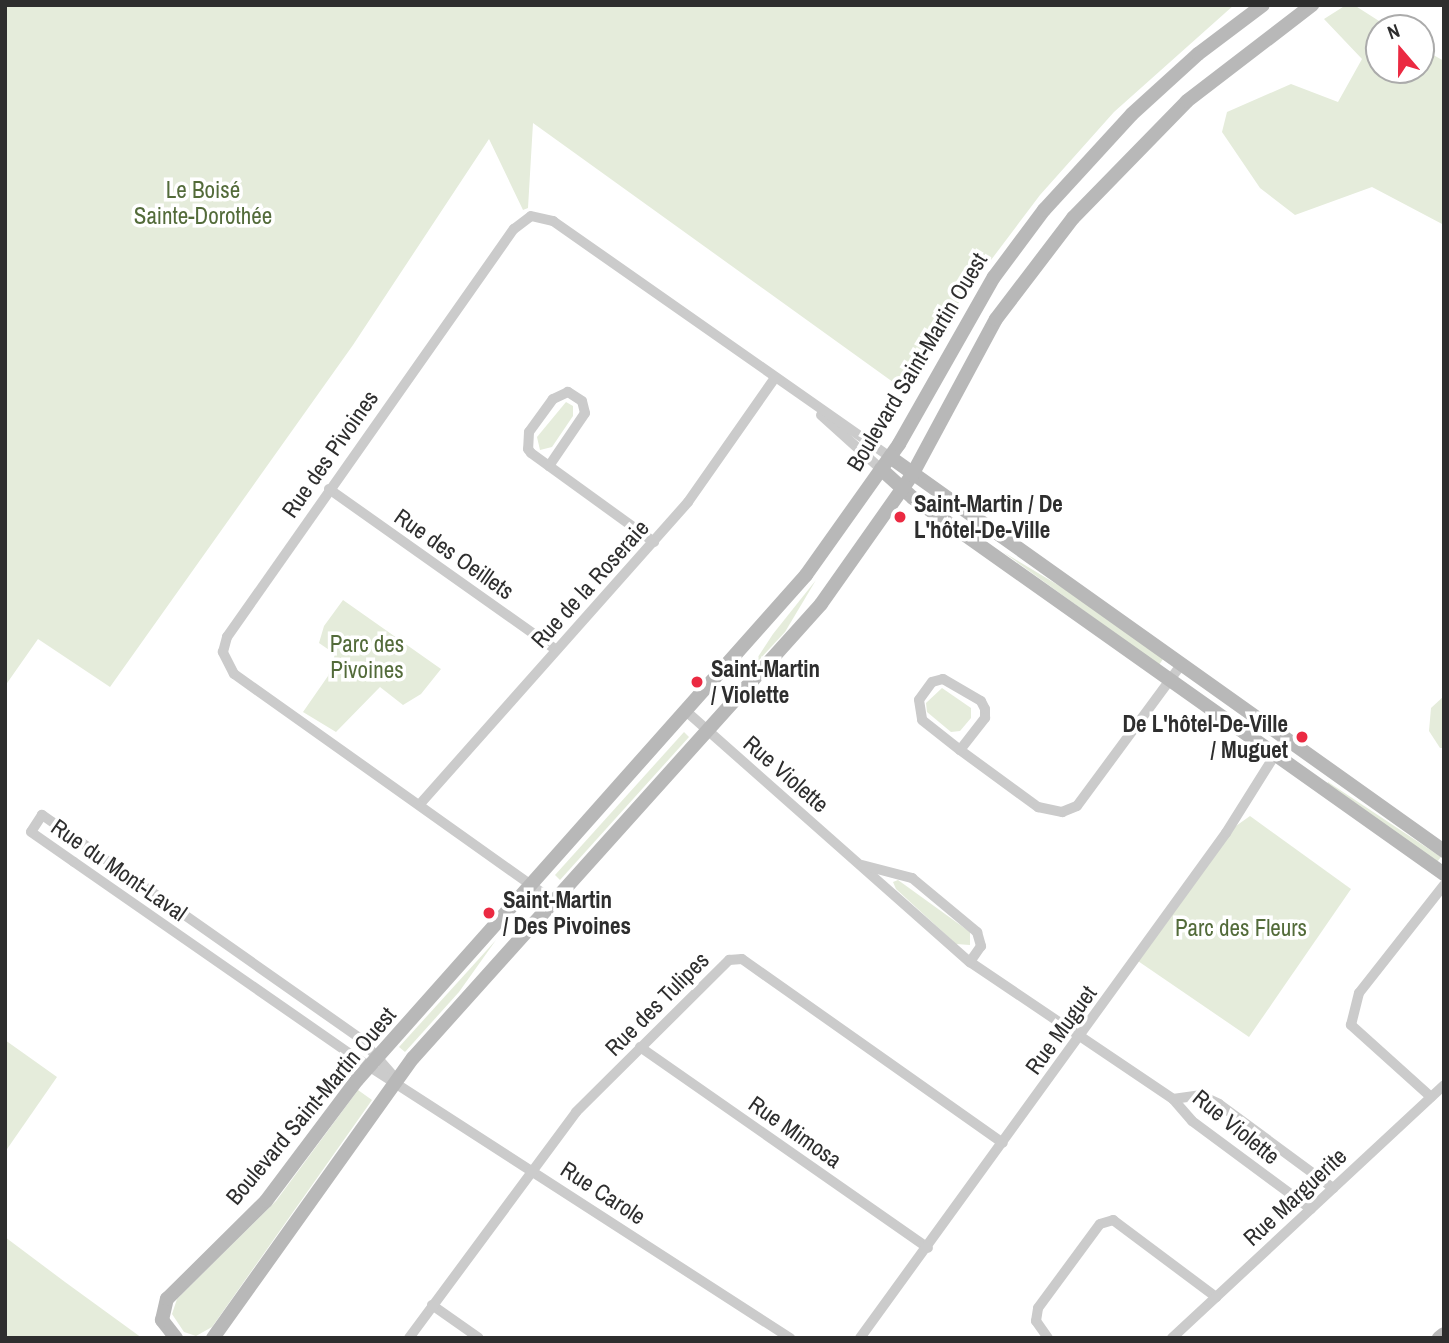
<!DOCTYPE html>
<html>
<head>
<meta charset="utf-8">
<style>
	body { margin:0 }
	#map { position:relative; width:1449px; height:1343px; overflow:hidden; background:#fff; font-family:"Archivo Narrow",sans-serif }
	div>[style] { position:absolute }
	.green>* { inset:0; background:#e5ecdb }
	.street>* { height:10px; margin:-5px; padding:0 5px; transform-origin:5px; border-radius:5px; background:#cbcbcb }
	.secondary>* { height:14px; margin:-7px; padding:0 7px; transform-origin:7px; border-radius:7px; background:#b8b8b8 }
	.dots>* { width:19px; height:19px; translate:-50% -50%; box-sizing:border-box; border:4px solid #fff; border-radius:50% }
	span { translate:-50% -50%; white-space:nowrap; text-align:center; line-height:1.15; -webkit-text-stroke:7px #fff; paint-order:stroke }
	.park-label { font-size:23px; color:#536b3a }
	.street-label { font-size:23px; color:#2e2e2e }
	.poi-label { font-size:23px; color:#2e2e2e; font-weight:700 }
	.left { translate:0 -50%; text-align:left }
	.right { translate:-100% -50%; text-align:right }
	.frame { position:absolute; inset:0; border:7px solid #2e2e2e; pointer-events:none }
	.north { position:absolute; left:1365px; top:14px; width:70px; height:70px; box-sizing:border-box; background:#fff; border:2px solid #ababab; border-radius:50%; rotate:340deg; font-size:19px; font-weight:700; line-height:28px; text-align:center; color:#2e2e2e }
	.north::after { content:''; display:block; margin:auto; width:24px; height:32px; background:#eb2a42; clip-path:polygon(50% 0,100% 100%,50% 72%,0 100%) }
</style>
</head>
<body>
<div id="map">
	<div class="green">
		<div style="clip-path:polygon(5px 5px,1234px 5px,1114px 112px,1040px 195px,945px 321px,904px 390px,533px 123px,528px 208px,523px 210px,489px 139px,353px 345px,110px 687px,38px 639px,5px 686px)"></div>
		<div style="clip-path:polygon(1346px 5px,1354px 5px,1390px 28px,1379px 28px,1379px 70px,1421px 70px,1421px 48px,1444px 61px,1444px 225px,1372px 187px,1295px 215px,1260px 188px,1222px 132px,1227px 112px,1291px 84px,1338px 102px,1362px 59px,1324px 19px)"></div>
		<div style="clip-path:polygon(566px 402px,573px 406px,573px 416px,552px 447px,540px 450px,537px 437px)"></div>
		<div style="clip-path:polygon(1003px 552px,1063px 588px,1163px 659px,1159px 665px)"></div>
		<div style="clip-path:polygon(816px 580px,785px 632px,748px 672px,773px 634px)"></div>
		<div style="clip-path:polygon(343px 600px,441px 669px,421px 694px,403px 705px,380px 687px,336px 732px,303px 712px,328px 676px,335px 654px,319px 643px,324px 626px)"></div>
		<div style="clip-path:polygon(942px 688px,971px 708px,971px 718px,960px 731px,951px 732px,927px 712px,926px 703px)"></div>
		<div style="clip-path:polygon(1444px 696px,1444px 748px,1440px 748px,1429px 731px,1431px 708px)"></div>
		<div style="clip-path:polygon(684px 732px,689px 737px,560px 880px,555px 875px)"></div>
		<div style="clip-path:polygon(1328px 782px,1441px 857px,1437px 862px,1327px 784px)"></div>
		<div style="clip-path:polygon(1250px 816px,1351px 889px,1249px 1037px,1135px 959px,1226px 833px)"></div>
		<div style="clip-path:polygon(898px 880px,970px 932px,970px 945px,956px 944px,896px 889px,893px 882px)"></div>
		<div style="clip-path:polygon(496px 940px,459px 992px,405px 1052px,399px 1047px)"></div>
		<div style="clip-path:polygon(5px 1040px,57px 1077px,5px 1152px)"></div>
		<div style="clip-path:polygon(358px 1090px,372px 1100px,212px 1327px,196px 1336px,184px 1332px,172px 1314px,177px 1299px,276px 1201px)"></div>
		<div style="clip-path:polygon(5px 1237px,65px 1282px,142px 1338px,5px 1338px)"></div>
	</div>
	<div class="street">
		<div style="left:821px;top:415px;width:81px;rotate:42deg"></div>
		<div style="left:549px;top:466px;width:64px;rotate:-55.8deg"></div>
		<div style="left:585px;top:413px;width:12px;rotate:-104deg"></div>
		<div style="left:582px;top:401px;width:17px;rotate:-147deg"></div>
		<div style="left:568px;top:392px;width:17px;rotate:155deg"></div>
		<div style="left:553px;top:399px;width:41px;rotate:126deg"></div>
		<div style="left:529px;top:432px;width:17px;rotate:93deg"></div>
		<div style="left:528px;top:449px;width:5px;rotate:53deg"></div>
		<div style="left:531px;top:453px;width:152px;rotate:35.9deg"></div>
		<div style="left:329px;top:489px;width:278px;rotate:35.3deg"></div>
		<div style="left:687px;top:712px;width:378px;rotate:41.5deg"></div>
		<div style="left:970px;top:962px;width:245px;rotate:34deg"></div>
		<div style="left:1173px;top:1099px;width:29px;rotate:49deg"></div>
		<div style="left:1192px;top:1121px;width:148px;rotate:36.5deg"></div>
		<div style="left:960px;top:750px;width:41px;rotate:-52deg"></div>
		<div style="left:985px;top:718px;width:9px;rotate:-90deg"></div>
		<div style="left:985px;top:709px;width:9px;rotate:-117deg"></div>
		<div style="left:981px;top:701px;width:44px;rotate:-149.9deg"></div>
		<div style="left:943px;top:679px;width:11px;rotate:165deg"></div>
		<div style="left:932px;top:682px;width:22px;rotate:126deg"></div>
		<div style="left:919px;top:700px;width:20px;rotate:81deg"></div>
		<div style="left:922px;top:720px;width:48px;rotate:38.3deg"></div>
		<div style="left:960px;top:750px;width:97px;rotate:36.2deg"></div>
		<div style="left:1038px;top:807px;width:25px;rotate:12deg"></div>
		<div style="left:1062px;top:812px;width:16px;rotate:-22deg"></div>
		<div style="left:1077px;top:806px;width:175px;rotate:-53.6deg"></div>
		<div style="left:420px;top:804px;width:404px;rotate:-48.4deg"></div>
		<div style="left:688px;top:502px;width:150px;rotate:-55deg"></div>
		<div style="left:862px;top:865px;width:52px;rotate:14.6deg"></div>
		<div style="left:912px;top:878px;width:85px;rotate:39.7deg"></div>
		<div style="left:977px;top:932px;width:15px;rotate:74deg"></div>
		<div style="left:981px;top:946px;width:19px;rotate:125deg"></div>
		<div style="left:555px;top:902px;width:394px;rotate:-144.6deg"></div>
		<div style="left:234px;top:674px;width:25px;rotate:-117deg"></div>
		<div style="left:223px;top:652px;width:16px;rotate:-75deg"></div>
		<div style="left:227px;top:637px;width:499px;rotate:-54.9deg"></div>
		<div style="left:514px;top:229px;width:21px;rotate:-37deg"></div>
		<div style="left:531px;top:216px;width:23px;rotate:13deg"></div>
		<div style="left:553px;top:221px;width:411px;rotate:35deg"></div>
		<div style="left:640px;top:1047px;width:351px;rotate:34.9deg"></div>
		<div style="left:397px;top:1080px;width:55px;rotate:-131.3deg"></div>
		<div style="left:361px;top:1039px;width:390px;rotate:-144.9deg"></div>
		<div style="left:42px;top:815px;width:20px;rotate:123deg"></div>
		<div style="left:31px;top:832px;width:52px;rotate:34.9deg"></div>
		<div style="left:74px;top:862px;width:336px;rotate:34.8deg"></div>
		<div style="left:350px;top:1054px;width:524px;rotate:32.84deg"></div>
		<div style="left:1431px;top:1097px;width:108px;rotate:-138deg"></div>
		<div style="left:1351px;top:1025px;width:33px;rotate:-76deg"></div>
		<div style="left:1359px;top:993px;width:137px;rotate:-51.8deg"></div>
		<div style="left:1173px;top:1099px;width:27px;rotate:-8deg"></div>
		<div style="left:1200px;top:1095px;width:21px;rotate:25deg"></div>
		<div style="left:1219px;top:1104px;width:142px;rotate:36.4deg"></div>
		<div style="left:432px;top:1305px;width:57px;rotate:35.1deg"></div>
		<div style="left:409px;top:1338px;width:281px;rotate:-53.5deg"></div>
		<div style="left:576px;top:1112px;width:216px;rotate:-44.8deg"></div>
		<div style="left:729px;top:960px;width:13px;rotate:-4deg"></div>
		<div style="left:742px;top:959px;width:319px;rotate:35.2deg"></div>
		<div style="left:860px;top:1338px;width:624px;rotate:-54.07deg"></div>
		<div style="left:1226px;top:833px;width:111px;rotate:-57.9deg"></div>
		<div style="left:1048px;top:1338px;width:21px;rotate:-125deg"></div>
		<div style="left:1036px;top:1321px;width:13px;rotate:-81deg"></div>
		<div style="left:1038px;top:1308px;width:104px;rotate:-53.6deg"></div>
		<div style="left:1100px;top:1224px;width:14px;rotate:-17deg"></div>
		<div style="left:1113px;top:1220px;width:129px;rotate:36.8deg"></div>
		<div style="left:1172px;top:1338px;width:371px;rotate:-42.9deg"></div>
	</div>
	<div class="secondary">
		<div style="left:890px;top:457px;width:680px;rotate:35.42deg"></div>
		<div style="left:881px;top:469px;width:43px;rotate:42.2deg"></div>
		<div style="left:913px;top:498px;width:651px;rotate:35.3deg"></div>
		<div style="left:176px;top:1338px;width:23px;rotate:-128deg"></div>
		<div style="left:162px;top:1320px;width:22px;rotate:-77deg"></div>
		<div style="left:167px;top:1299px;width:139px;rotate:-44.7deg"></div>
		<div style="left:266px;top:1201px;width:151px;rotate:-53.1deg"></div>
		<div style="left:357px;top:1080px;width:676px;rotate:-48.36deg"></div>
		<div style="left:806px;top:575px;width:161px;rotate:-54.6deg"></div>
		<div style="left:899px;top:444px;width:192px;rotate:-60.4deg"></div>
		<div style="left:994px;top:277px;width:84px;rotate:-53.3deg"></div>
		<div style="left:1044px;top:210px;width:130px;rotate:-47.5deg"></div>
		<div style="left:1132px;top:114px;width:89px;rotate:-42.3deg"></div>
		<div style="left:1198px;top:54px;width:81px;rotate:-37deg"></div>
		<div style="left:213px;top:1338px;width:344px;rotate:-54.5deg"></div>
		<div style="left:413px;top:1058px;width:610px;rotate:-48.05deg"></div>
		<div style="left:821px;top:604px;width:158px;rotate:-54.8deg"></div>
		<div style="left:912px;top:475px;width:177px;rotate:-61.7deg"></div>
		<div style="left:996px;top:319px;width:127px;rotate:-52.7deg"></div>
		<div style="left:1073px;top:218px;width:163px;rotate:-45.7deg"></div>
		<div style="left:1187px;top:101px;width:158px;rotate:-37.5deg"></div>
		<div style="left:1439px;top:1338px;width:6px;rotate:-39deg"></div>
	</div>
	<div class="dots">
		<div style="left:900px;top:517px;background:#eb2a42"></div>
		<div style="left:697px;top:682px;background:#eb2a42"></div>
		<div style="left:1302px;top:737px;background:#eb2a42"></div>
		<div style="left:489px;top:913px;background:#eb2a42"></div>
	</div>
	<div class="park-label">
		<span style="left:203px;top:203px">Le Boisé<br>Sainte-Dorothée</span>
		<span style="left:367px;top:657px">Parc des<br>Pivoines</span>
		<span style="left:1241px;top:928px">Parc des Fleurs</span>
	</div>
	<div class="street-label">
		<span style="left:917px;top:362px;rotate:-59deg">Boulevard Saint-Martin Ouest</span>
		<span style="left:330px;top:454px;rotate:-55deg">Rue des Pivoines</span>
		<span style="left:454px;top:554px;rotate:35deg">Rue des Oeillets</span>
		<span style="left:590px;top:584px;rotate:-48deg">Rue de la Roseraie</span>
		<span style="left:786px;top:774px;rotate:41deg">Rue Violette</span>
		<span style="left:119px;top:870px;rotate:35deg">Rue du Mont-Laval</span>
		<span style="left:657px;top:1004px;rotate:-45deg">Rue des Tulipes</span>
		<span style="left:1061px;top:1030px;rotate:-54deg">Rue Muguet</span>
		<span style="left:311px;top:1106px;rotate:-50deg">Boulevard Saint-Martin Ouest</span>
		<span style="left:1236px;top:1127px;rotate:39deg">Rue Violette</span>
		<span style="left:795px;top:1132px;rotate:35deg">Rue Mimosa</span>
		<span style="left:603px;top:1193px;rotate:33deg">Rue Carole</span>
		<span style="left:1295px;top:1197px;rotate:-43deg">Rue Marguerite</span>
	</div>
	<div class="poi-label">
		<span class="left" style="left:914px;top:517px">Saint-Martin / De<br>L'hôtel-De-Ville</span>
		<span class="left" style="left:711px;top:682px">Saint-Martin<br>/ Violette</span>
		<span class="right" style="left:1288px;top:737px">De L'hôtel-De-Ville<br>/ Muguet</span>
		<span class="left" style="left:503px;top:913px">Saint-Martin<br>/ Des Pivoines</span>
	</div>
	<div class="frame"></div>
	<div class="north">N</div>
</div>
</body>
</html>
